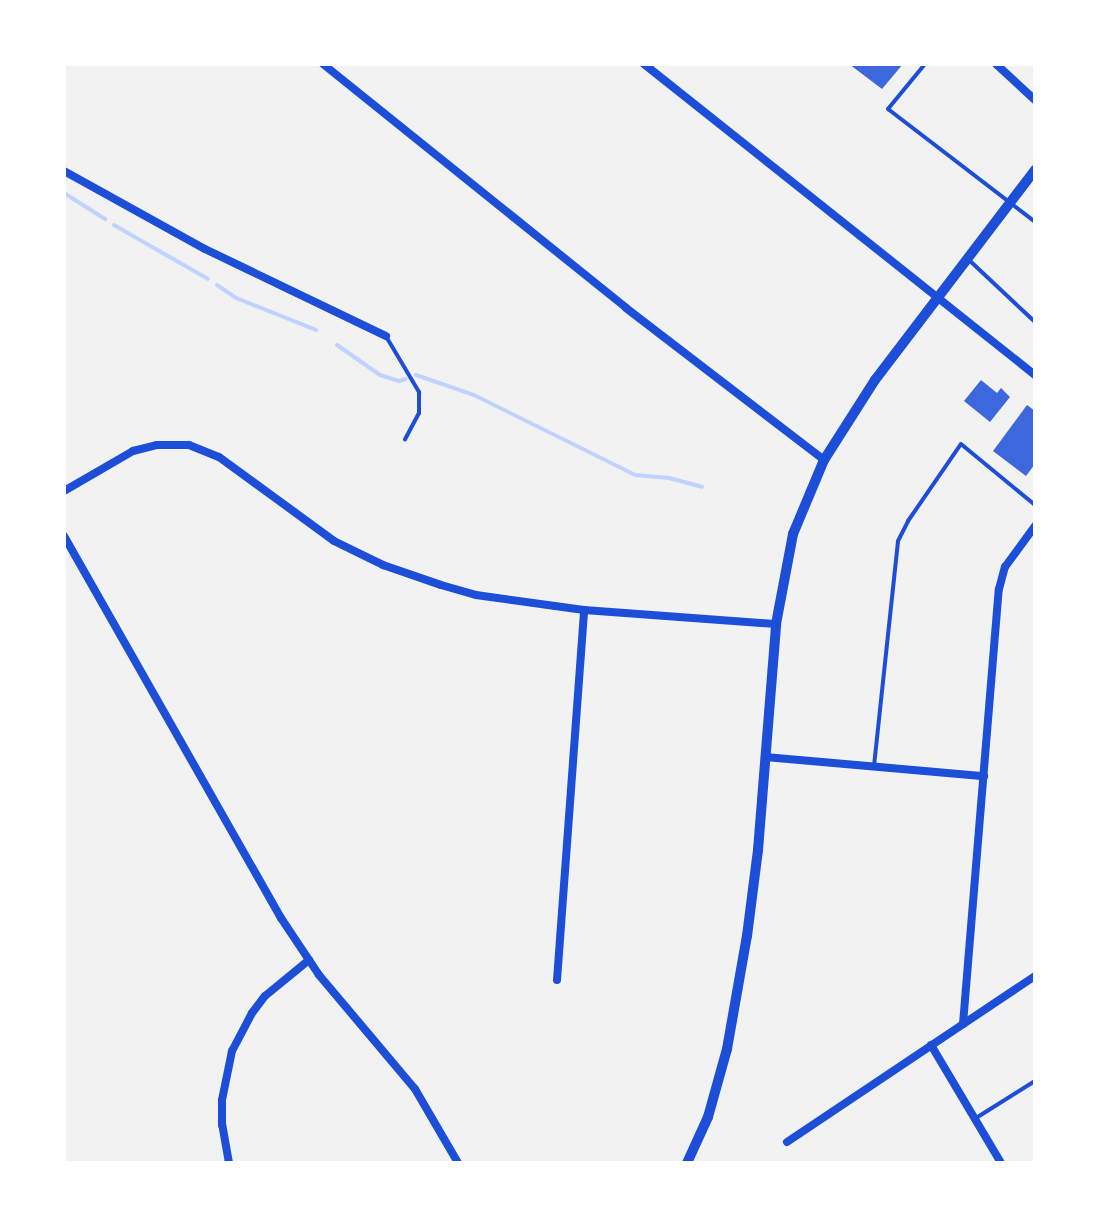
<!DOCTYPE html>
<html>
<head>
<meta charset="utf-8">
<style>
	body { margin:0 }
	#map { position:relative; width:1099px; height:1227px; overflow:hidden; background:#f2f2f2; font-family:Jost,sans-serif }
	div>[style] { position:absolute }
	.stream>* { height:4px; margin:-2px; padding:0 2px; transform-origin:2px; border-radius:2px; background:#bfd3fe }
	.building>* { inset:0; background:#3d67dc }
	.service>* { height:4px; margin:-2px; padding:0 2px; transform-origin:2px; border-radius:2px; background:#1d4ed8 }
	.minor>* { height:8px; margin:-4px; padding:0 4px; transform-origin:4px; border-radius:4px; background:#1d4ed8 }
	.tertiary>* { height:10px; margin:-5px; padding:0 5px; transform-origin:5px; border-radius:5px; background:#1d4ed8 }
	span { translate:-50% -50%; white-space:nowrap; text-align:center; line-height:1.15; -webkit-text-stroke:7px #fff; paint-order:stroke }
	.frame { position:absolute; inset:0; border:66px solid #fff; pointer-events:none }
</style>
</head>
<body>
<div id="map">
	<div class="stream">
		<div style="left:64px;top:193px;width:49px;rotate:32.4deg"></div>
		<div style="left:114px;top:225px;width:108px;rotate:29.9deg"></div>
		<div style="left:217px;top:285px;width:23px;rotate:34deg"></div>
		<div style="left:236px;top:298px;width:86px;rotate:21.8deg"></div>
		<div style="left:337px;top:345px;width:52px;rotate:34.9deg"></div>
		<div style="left:380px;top:375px;width:20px;rotate:18deg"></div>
		<div style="left:399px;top:381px;width:7px;rotate:-16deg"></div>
		<div style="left:416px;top:375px;width:61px;rotate:19deg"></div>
		<div style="left:474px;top:395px;width:180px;rotate:26.4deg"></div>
		<div style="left:635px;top:475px;width:34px;rotate:5deg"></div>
		<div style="left:669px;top:478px;width:34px;rotate:15deg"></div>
	</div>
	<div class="building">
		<div style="clip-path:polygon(849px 64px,903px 64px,882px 89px)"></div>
		<div style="clip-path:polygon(981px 380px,997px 393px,1001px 388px,1010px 397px,990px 422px,964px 401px)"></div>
		<div style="clip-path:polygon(1027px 405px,1035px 411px,1035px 464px,1026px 476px,993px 451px)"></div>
	</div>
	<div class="service">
		<div style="left:925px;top:64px;width:58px;rotate:129.4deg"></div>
		<div style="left:888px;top:109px;width:185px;rotate:37.5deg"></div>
		<div style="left:969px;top:260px;width:91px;rotate:43.2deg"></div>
		<div style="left:387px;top:338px;width:63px;rotate:59.3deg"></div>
		<div style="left:419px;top:392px;width:21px;rotate:90deg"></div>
		<div style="left:419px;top:413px;width:30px;rotate:118deg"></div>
		<div style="left:874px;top:766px;width:226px;rotate:-83.9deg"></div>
		<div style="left:898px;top:541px;width:22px;rotate:-63deg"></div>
		<div style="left:908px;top:521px;width:93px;rotate:-55.5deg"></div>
		<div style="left:961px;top:444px;width:96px;rotate:39.5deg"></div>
		<div style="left:976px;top:1118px;width:70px;rotate:-32.1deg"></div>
	</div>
	<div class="minor">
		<div style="left:323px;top:64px;width:389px;rotate:38.8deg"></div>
		<div style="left:626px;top:308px;width:250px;rotate:37.5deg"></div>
		<div style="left:644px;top:64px;width:500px;rotate:38.5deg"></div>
		<div style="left:996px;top:64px;width:53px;rotate:42.7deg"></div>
		<div style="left:64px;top:171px;width:161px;rotate:29deg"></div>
		<div style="left:205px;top:249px;width:201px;rotate:25.7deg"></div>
		<div style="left:64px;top:491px;width:80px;rotate:-30.1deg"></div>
		<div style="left:133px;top:451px;width:25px;rotate:-14deg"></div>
		<div style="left:157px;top:445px;width:32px"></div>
		<div style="left:189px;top:445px;width:32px;rotate:22deg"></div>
		<div style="left:219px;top:457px;width:142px;rotate:36.1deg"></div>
		<div style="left:334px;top:541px;width:55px;rotate:26.1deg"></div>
		<div style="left:383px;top:565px;width:61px;rotate:19deg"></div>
		<div style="left:441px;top:585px;width:36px;rotate:16deg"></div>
		<div style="left:476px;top:595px;width:109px;rotate:7.9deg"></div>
		<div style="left:584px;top:610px;width:193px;rotate:4.2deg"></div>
		<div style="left:64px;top:536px;width:439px;rotate:60.4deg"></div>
		<div style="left:281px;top:918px;width:69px;rotate:56.3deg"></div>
		<div style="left:319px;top:975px;width:149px;rotate:49.9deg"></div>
		<div style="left:415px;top:1089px;width:86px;rotate:59.8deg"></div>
		<div style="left:765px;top:757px;width:220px;rotate:5deg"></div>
		<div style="left:557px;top:980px;width:371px;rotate:-85.8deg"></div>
		<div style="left:963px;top:1024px;width:436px;rotate:-85.3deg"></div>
		<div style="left:999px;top:589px;width:23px;rotate:-75deg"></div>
		<div style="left:1005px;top:567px;width:51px;rotate:-53.8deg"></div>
		<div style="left:931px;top:1045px;width:137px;rotate:59.3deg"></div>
		<div style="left:787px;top:1142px;width:298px;rotate:-33.8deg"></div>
		<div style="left:229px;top:1163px;width:39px;rotate:-100deg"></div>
		<div style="left:222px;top:1125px;width:25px;rotate:-90deg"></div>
		<div style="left:222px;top:1100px;width:50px;rotate:-78.5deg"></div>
		<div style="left:232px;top:1051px;width:43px;rotate:-62.2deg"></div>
		<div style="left:252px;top:1013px;width:21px;rotate:-53deg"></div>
		<div style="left:265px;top:996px;width:57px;rotate:-39.3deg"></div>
	</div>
	<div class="tertiary">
		<div style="left:687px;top:1163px;width:51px;rotate:-65.5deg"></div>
		<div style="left:708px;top:1117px;width:71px;rotate:-74.4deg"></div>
		<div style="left:727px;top:1049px;width:115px;rotate:-80deg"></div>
		<div style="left:747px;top:936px;width:87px;rotate:-82.7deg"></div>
		<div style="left:758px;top:850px;width:227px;rotate:-85.4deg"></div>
		<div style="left:776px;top:624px;width:92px;rotate:-79.3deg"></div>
		<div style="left:793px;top:534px;width:80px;rotate:-67.3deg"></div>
		<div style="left:824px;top:460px;width:95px;rotate:-57.5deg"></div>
		<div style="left:875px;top:380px;width:264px;rotate:-52.7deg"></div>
	</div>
	<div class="frame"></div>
</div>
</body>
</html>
